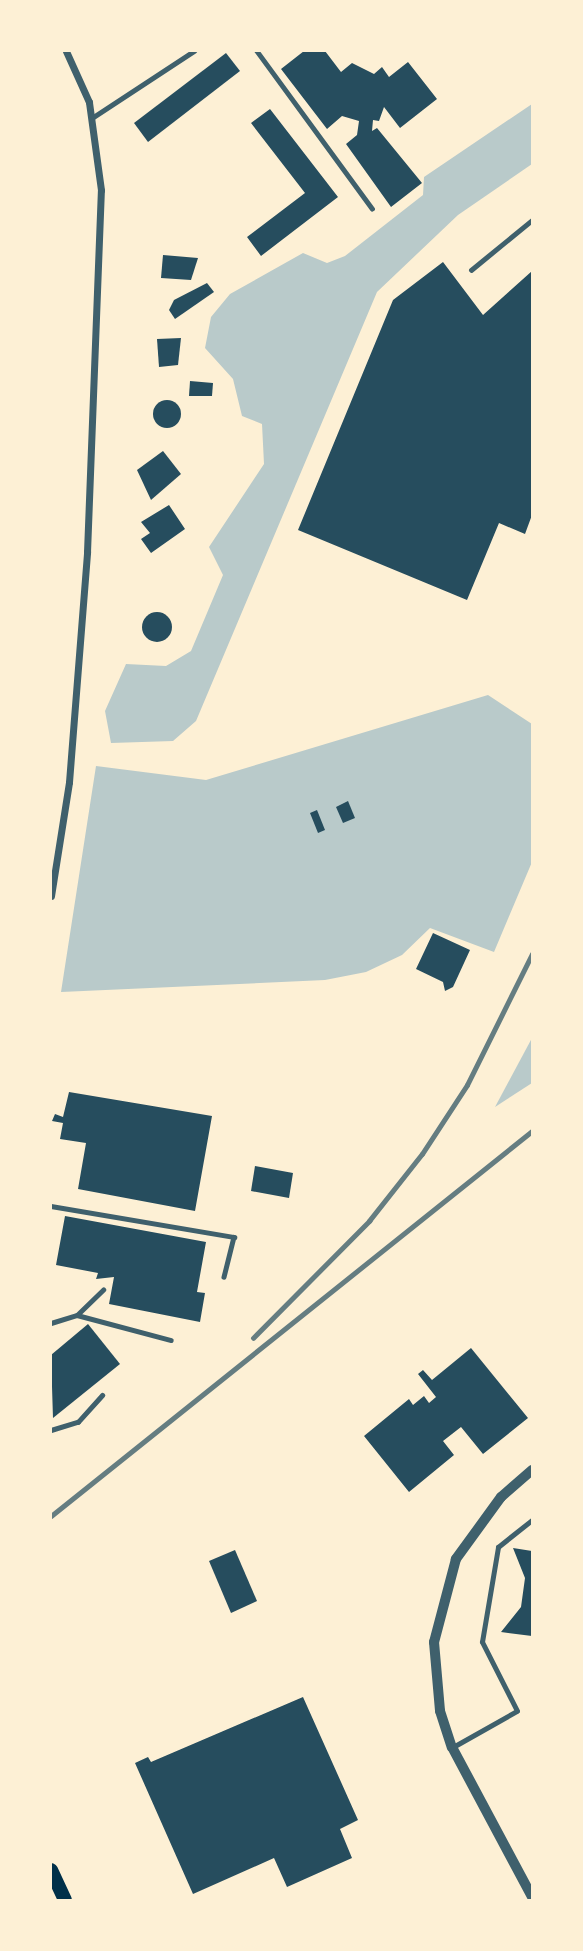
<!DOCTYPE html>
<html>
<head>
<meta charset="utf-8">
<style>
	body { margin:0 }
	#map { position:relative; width:583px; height:1951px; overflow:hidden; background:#fdf0d5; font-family:"PT Sans",sans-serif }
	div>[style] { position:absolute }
	.green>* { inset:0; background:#b9caca }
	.building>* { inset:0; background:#264d5e }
	.round { border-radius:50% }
	.service>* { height:4.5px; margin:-2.25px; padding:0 2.25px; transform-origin:2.25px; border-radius:2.25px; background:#3f606c }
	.minor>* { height:7px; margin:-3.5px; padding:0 3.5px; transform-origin:3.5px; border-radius:3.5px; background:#3f606c }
	.tertiary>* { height:10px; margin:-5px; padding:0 5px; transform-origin:5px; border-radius:5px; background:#3f606c }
	.primary>* { height:14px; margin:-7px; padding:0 7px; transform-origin:7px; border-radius:7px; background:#003049 }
	.rail>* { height:4.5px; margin:-2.25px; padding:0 2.25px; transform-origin:2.25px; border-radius:2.25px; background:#657d81 }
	span { translate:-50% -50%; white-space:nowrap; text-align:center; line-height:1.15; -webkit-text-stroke:7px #fdf0d5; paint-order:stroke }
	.frame { position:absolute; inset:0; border:52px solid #fdf0d5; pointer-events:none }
</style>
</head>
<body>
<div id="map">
	<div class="green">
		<div style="clip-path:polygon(532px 104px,532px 164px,458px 215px,377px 292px,196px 721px,173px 741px,111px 743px,105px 711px,126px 664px,166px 666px,191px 651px,223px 575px,209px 547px,264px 464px,262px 424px,242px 416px,233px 379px,205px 348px,211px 317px,230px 294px,303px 253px,327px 263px,345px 256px,423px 195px,424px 177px)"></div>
		<div style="clip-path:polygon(488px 695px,532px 724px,532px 862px,494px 952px,430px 928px,402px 955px,366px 972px,325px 980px,61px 992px,96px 766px,206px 780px)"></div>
		<div style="clip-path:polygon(532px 1038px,532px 1083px,495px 1107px)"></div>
	</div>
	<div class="building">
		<div style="clip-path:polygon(304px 51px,325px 51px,341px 72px,352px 63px,374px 74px,382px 67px,389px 77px,408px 62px,437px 99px,400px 128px,384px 107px,379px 121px,373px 120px,372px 131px,377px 128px,422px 183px,391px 207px,346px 144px,357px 135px,359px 121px,342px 116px,327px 129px,281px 69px)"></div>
		<div style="clip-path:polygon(226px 53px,240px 71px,148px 142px,134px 123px)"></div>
		<div style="clip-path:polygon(270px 109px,338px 197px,261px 256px,247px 237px,305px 193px,251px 123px)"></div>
		<div style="clip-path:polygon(163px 255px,198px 258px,191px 280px,161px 278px)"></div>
		<div style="clip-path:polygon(443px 262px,483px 315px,532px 271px,532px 515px,525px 534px,499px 523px,467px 600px,298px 530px,393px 300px)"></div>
		<div style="clip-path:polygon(207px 283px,214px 292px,175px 319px,169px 310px,174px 300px)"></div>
		<div style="clip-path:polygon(181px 338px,178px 365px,159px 367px,157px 339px)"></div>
		<div style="clip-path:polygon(190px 381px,213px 383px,212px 396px,189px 396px)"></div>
		<div class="round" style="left:153px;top:400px;width:28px;height:28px"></div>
		<div style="clip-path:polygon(163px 451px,181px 474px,151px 500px,137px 470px)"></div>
		<div style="clip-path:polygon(169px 505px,185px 529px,151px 553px,141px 539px,150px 533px,141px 522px)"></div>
		<div class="round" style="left:142px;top:612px;width:30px;height:30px"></div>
		<div style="clip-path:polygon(348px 801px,355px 818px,343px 823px,336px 807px)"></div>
		<div style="clip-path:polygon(317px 810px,325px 830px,318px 833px,310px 813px)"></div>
		<div style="clip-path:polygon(433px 933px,470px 950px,453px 987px,445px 991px,443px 982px,416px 969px)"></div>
		<div style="clip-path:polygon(69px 1092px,212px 1116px,195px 1211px,78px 1189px,86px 1143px,60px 1139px,63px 1123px,52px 1121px,55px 1114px,63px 1117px)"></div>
		<div style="clip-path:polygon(255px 1166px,293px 1173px,289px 1198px,251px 1191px)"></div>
		<div style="clip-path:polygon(65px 1216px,206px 1242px,197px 1292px,205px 1293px,200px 1322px,109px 1304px,114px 1277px,96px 1279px,98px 1273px,56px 1265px)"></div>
		<div style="clip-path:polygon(88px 1324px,120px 1364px,53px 1418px,51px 1355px)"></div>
		<div style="clip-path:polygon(471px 1348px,528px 1418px,483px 1454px,461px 1427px,443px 1441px,454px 1455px,409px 1492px,364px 1436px,409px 1399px,413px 1405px,424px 1396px,429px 1403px,436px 1397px,418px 1374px,423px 1370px,432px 1380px)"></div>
		<div style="clip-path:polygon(513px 1548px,532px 1551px,532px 1636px,501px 1632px,521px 1607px,525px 1578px)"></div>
		<div style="clip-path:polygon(235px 1550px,257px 1601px,231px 1613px,209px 1561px)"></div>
		<div style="clip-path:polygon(303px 1697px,358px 1820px,340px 1829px,352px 1858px,287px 1887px,274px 1858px,193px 1894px,135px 1763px,148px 1757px,151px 1762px)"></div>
	</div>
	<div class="service">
		<div style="left:257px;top:51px;width:195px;rotate:53.8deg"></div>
		<div style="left:92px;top:118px;width:122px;rotate:-33.3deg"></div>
		<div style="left:471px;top:270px;width:79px;rotate:-39.3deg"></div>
		<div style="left:51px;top:1206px;width:186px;rotate:9.6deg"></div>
		<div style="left:234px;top:1237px;width:41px;rotate:104deg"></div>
		<div style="left:78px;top:1314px;width:35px;rotate:-44deg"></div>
		<div style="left:51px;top:1323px;width:27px;rotate:-17deg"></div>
		<div style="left:77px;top:1315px;width:97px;rotate:14.9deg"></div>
		<div style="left:51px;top:1430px;width:28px;rotate:-17deg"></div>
		<div style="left:78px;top:1422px;width:36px;rotate:-48deg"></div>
		<div style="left:453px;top:1747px;width:73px;rotate:-29.4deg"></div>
		<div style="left:517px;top:1711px;width:77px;rotate:-116.9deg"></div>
		<div style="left:482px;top:1642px;width:96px;rotate:-80.4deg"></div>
		<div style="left:498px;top:1547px;width:43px;rotate:-38.5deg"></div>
	</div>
	<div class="minor">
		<div style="left:51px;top:896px;width:115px;rotate:-81deg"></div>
		<div style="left:69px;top:782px;width:231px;rotate:-85.5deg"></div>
		<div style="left:87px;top:552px;width:362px;rotate:-87.8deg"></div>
		<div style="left:101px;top:190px;width:89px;rotate:-97.8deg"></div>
		<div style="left:89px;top:102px;width:56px;rotate:-114.3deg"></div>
	</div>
	<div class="tertiary">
		<div style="left:532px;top:1470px;width:41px;rotate:138.9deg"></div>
		<div style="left:501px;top:1497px;width:77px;rotate:126deg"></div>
		<div style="left:456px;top:1559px;width:86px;rotate:104.8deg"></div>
		<div style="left:434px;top:1642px;width:69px;rotate:85deg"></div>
		<div style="left:440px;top:1711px;width:38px;rotate:72deg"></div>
		<div style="left:452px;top:1747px;width:170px;rotate:61.9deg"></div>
	</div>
	<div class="primary">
		<div style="left:51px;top:1870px;width:33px;rotate:65deg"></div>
	</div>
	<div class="rail">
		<div style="left:253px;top:1338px;width:165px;rotate:-45.2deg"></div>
		<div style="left:369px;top:1221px;width:85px;rotate:-51.7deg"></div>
		<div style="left:422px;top:1154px;width:82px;rotate:-56.9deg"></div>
		<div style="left:467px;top:1085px;width:146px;rotate:-63.6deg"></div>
		<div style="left:51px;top:1516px;width:616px;rotate:-38.67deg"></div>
	</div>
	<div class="frame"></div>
</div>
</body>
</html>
